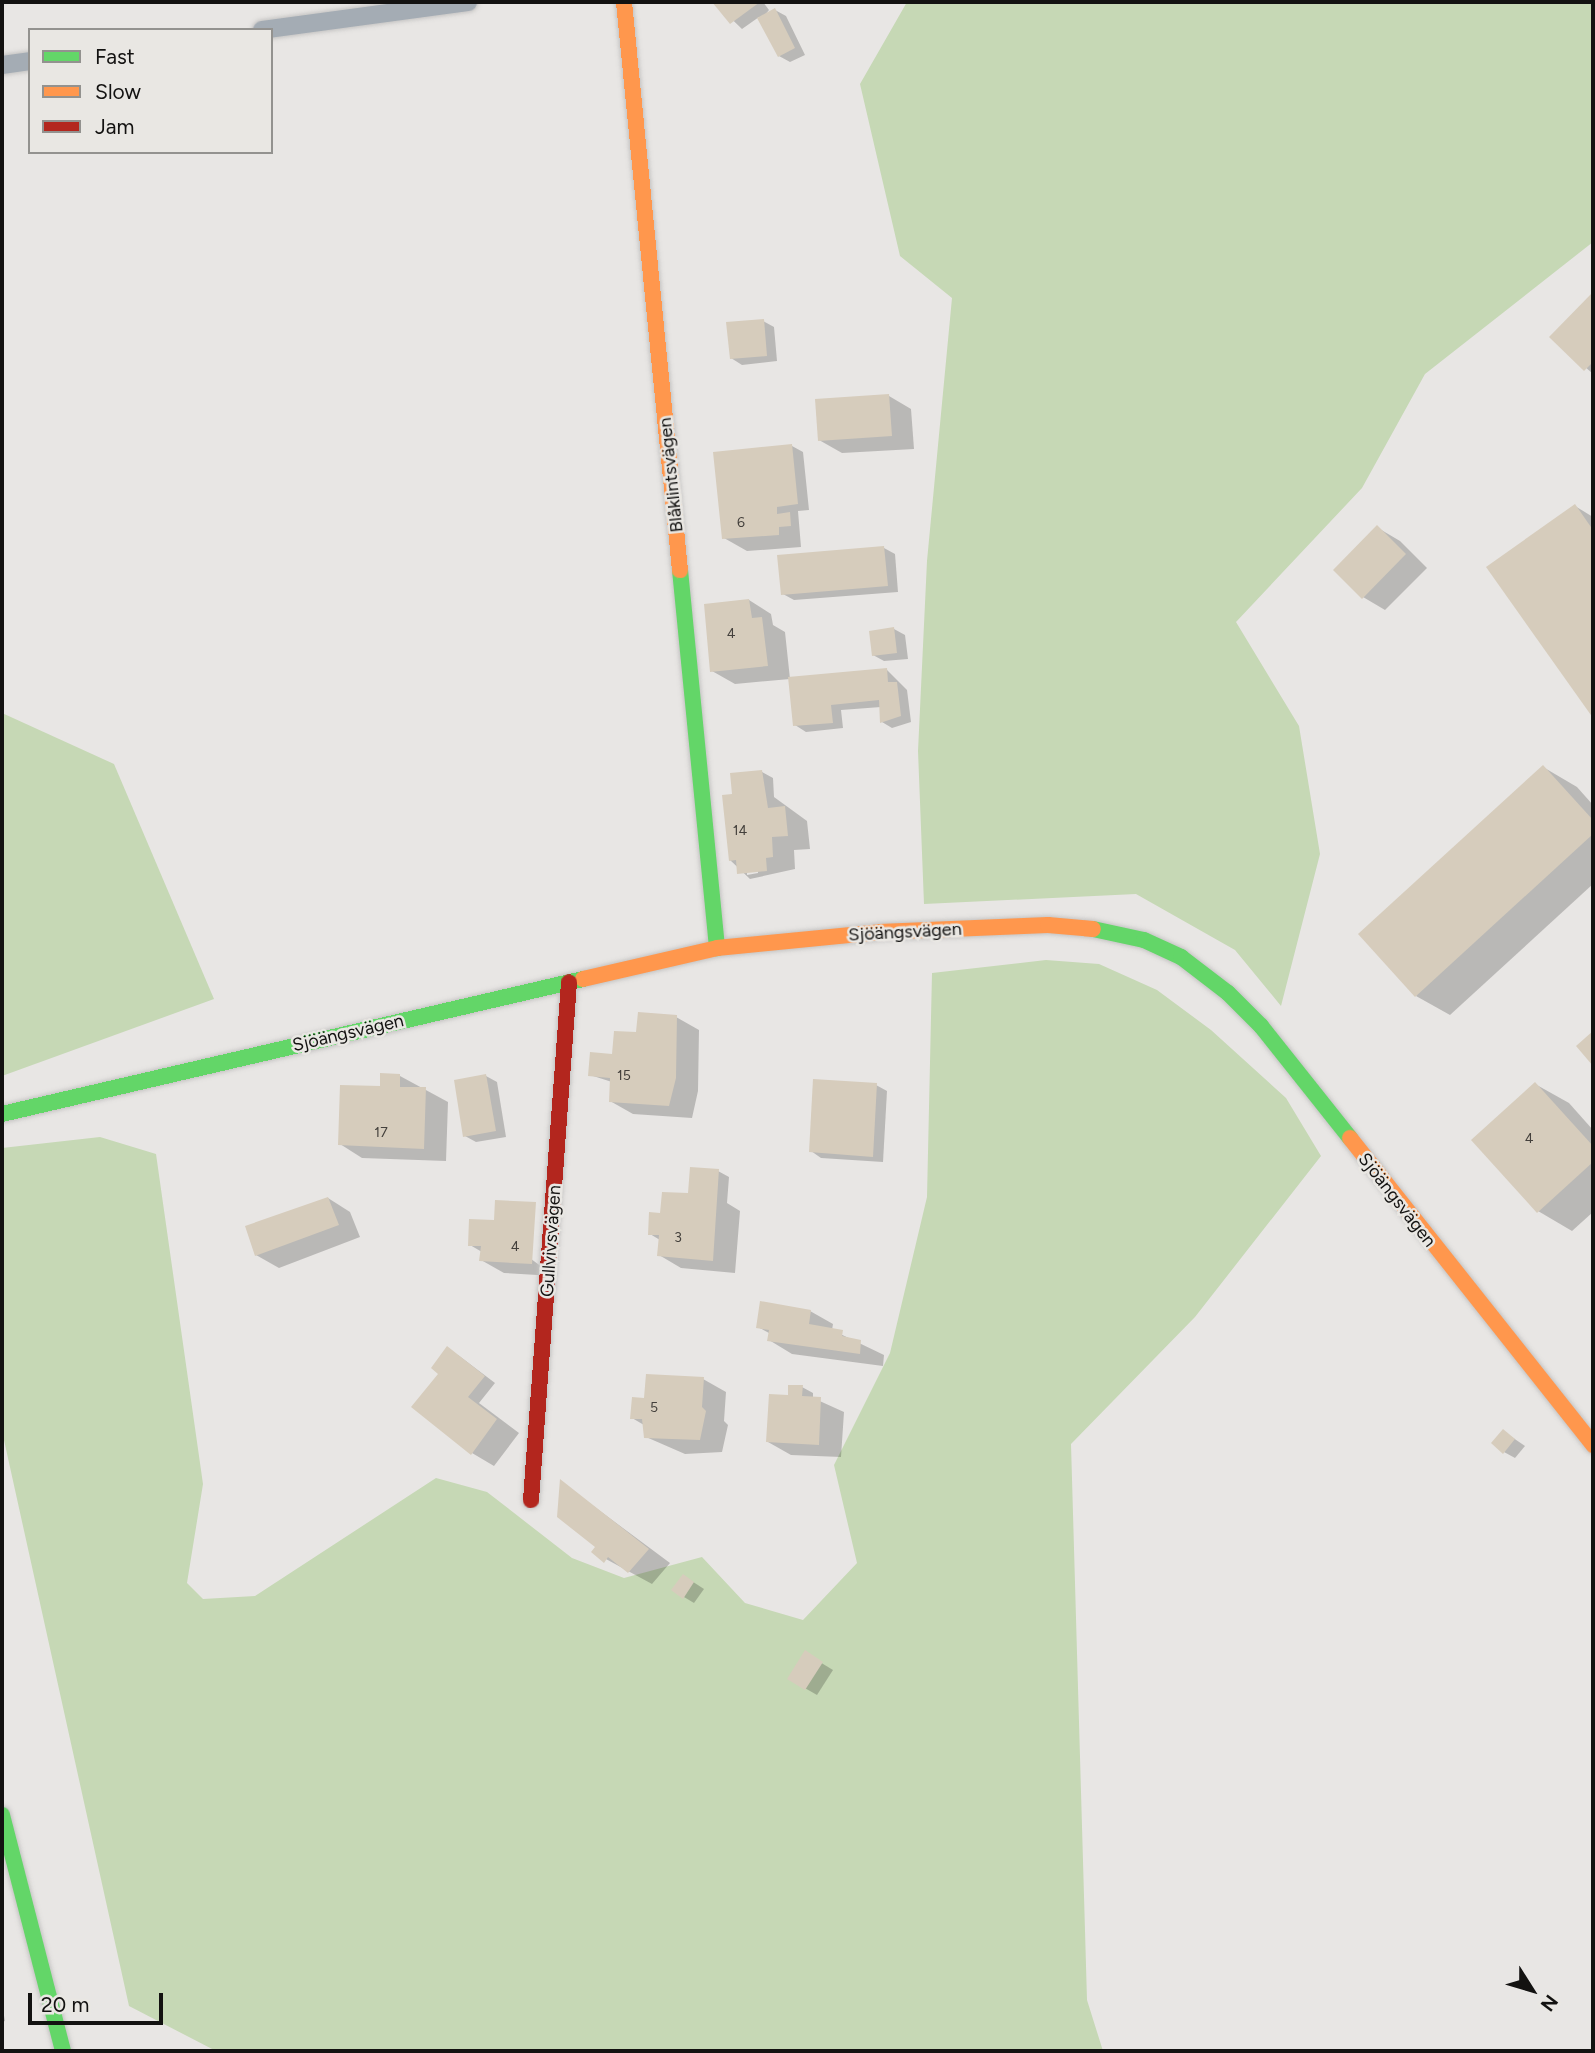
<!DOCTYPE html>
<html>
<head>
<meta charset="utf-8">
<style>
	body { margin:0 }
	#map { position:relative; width:1595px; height:2053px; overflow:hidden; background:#e8e6e4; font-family:Figtree,sans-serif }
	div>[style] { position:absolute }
	.green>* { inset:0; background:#c6d8b5 }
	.shadow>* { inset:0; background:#0003 }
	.building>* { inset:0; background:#d6ccbc }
	.roads { filter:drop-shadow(0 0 2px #c5c4c3) drop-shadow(0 0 2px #c5c4c3) }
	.lane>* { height:18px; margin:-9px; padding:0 9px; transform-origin:9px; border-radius:9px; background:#a4acb4 }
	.fast>* { height:16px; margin:-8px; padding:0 8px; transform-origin:8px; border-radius:8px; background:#63d668 }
	.slow>* { height:16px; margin:-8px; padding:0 8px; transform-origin:8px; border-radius:8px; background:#ff974d }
	.jam>* { height:16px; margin:-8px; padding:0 8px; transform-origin:8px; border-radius:8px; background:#b3261e }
	span { translate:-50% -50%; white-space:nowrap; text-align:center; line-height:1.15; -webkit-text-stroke:5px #e9e7e3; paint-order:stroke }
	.number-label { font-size:14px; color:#44403c }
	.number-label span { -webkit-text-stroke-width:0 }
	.street-label { font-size:18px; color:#131211 }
	.frame { position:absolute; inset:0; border:4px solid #131211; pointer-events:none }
	.legend { position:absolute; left:28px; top:28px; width:245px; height:126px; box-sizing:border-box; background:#e9e7e3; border:2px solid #93928f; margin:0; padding:9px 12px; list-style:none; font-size:21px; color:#131211 }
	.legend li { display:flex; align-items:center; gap:14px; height:35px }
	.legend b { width:35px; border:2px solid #93928f }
	.north { position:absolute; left:1497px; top:1955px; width:70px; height:70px; -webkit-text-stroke:5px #e9e7e3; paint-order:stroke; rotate:127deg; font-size:19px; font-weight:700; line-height:28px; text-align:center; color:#131211 }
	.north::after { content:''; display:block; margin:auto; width:24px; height:32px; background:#131211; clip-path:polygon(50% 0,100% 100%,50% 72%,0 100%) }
	.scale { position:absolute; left:28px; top:1993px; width:135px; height:32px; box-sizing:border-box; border:4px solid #131211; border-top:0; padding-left:9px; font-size:21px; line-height:24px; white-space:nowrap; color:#131211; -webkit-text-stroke:5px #e9e7e3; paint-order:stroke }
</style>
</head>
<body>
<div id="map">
	<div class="green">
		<div style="clip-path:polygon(907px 2px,1593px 2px,1593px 242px,1425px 374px,1362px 488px,1236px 622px,1299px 726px,1320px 854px,1281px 1006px,1235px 950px,1136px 894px,924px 904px,918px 751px,927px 561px,952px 298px,900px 256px,860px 84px)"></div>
		<div style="clip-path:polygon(2px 713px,114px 764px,214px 999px,2px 1076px)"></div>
		<div style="clip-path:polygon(1046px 960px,1099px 964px,1157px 990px,1211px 1030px,1286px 1098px,1321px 1156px,1195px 1317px,1071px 1444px,1087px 2000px,1103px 2051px,216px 2051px,129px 2006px,2px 1431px,2px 1148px,100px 1137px,156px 1154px,203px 1484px,187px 1583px,203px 1599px,255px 1596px,436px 1478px,487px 1492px,572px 1558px,624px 1578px,702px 1557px,745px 1603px,803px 1620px,857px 1563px,834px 1465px,890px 1353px,927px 1197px,932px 973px)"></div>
	</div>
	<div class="shadow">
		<div style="clip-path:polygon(714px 2px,763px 2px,769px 10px,764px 16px,775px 10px,786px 16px,805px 55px,790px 62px,779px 56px,759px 17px,742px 29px)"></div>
		<div style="clip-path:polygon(1593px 294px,1593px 374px,1552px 337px)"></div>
		<div style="clip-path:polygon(763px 321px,774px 327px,777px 361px,742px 365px,731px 358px)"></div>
		<div style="clip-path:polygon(889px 396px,911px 409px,914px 449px,842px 453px,819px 440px)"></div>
		<div style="clip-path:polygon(792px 446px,803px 452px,809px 510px,798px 511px,801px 547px,747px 551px,724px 538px)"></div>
		<div style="clip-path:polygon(1575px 506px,1593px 517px,1593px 715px,1489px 568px)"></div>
		<div style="clip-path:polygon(1378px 528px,1400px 541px,1427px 568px,1385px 610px,1363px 597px)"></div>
		<div style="clip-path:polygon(884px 548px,895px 554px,898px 592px,794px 600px,783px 594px)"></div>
		<div style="clip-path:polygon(749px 600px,771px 614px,773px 625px,785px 632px,790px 679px,887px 670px,907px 690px,911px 722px,892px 728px,882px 722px,881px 707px,841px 710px,843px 728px,806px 732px,795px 725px,790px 679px,735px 684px,712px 671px)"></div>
		<div style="clip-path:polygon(894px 629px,905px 635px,908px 659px,884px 661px,873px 655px)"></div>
		<div style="clip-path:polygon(1543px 767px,1577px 787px,1593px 805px,1593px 884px,1450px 1015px,1416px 996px)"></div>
		<div style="clip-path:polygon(evenodd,762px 772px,773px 778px,774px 797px,807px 821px,810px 849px,794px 850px,795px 869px,750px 879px,730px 860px,738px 795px,762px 772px,758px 870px,758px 873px,747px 875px,747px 871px,758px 870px)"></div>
		<div style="clip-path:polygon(676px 1017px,699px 1030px,698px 1091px,692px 1118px,633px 1114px,610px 1101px,612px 1082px,590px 1075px)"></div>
		<div style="clip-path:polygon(400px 1076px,448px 1102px,446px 1161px,362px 1158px,340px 1144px,382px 1088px)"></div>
		<div style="clip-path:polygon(486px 1076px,497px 1082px,506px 1137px,476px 1142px,465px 1136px)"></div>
		<div style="clip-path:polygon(1535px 1084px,1569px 1103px,1593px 1130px,1593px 1212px,1572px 1231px,1538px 1211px)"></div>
		<div style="clip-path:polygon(876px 1085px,887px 1091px,883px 1162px,821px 1158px,811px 1151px)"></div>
		<div style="clip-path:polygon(718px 1171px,729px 1177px,727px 1203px,740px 1211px,735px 1273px,681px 1268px,659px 1255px,660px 1240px,650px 1234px,660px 1215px,696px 1196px)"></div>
		<div style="clip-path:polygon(328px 1198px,350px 1212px,360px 1237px,279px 1268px,256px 1255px)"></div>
		<div style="clip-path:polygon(484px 1224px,554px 1276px,504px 1273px,481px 1260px,482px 1252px,470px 1245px)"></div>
		<div style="clip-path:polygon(810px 1311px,833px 1324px,832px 1330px,884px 1355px,883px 1366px,792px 1354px,769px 1340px,769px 1333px,758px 1327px)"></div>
		<div style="clip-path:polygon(458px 1355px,495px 1383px,479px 1403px,519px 1433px,494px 1466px,472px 1453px,441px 1374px)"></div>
		<div style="clip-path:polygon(703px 1379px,726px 1392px,724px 1421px,728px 1425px,722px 1452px,685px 1454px,646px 1437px,644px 1425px,632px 1418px,646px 1400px)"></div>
		<div style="clip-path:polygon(802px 1387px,813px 1393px,813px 1398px,844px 1412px,841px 1457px,791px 1455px,768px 1442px)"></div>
		<div style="clip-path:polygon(1503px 1431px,1525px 1446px,1515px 1458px,1504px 1452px)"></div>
		<div style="clip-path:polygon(561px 1482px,670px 1563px,652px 1584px,593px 1552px,597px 1546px)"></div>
		<div style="clip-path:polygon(684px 1576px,704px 1589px,694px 1603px,684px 1597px)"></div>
		<div style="clip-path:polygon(805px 1653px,833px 1670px,817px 1695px,789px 1679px)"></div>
		<div style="clip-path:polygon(2px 2005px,5px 2021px,2px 2022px)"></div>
	</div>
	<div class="building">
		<div style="clip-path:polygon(712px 2px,760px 2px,730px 24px)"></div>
		<div style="clip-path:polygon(775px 8px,795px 48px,778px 57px,757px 18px)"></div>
		<div style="clip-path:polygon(1593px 292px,1593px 362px,1584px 371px,1549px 337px)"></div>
		<div style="clip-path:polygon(764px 319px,767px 356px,730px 359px,726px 322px)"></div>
		<div style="clip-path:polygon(889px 394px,892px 436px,818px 441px,815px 399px)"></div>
		<div style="clip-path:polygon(792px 444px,798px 504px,777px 507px,777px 514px,790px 512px,791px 526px,779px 527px,779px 535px,722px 539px,713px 452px)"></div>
		<div style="clip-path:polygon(1575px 504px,1593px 530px,1593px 718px,1486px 567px)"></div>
		<div style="clip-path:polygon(1377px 525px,1406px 554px,1362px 599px,1333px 570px)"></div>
		<div style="clip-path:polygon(884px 546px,888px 586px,781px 595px,777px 555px)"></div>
		<div style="clip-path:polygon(749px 599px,752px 618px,762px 617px,768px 666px,710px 672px,704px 604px)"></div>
		<div style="clip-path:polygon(894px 627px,897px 653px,872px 656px,869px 631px)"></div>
		<div style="clip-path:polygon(887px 668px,888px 682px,897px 682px,901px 716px,880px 723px,879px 700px,831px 705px,833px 723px,793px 726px,788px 677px)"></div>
		<div style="clip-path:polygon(1543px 765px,1593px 820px,1593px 834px,1415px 997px,1358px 934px)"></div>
		<div style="clip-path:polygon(762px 770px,768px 808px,785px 806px,788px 836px,772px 837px,773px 857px,766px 858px,767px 871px,737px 874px,736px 860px,729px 861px,722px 795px,732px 794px,730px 773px)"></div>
		<div style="clip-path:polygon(638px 1012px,677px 1015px,676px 1078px,669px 1106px,609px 1102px,610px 1078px,588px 1076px,590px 1052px,612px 1054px,614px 1031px,636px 1032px)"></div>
		<div style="clip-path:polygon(1593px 1031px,1593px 1066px,1576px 1046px)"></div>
		<div style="clip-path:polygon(380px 1073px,400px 1074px,400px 1087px,426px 1087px,424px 1149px,338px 1145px,340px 1085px,380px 1086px)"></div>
		<div style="clip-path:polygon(486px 1074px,496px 1131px,463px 1137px,454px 1080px)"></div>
		<div style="clip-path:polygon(813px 1079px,877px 1083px,873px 1157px,809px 1152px)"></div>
		<div style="clip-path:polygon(1535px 1082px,1593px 1146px,1593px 1162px,1537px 1213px,1471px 1140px)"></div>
		<div style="clip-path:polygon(690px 1167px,719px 1169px,713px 1261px,657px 1256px,659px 1235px,648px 1235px,649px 1212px,660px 1213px,662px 1192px,688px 1193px)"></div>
		<div style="clip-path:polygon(328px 1197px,339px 1225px,255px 1256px,245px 1226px)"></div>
		<div style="clip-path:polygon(495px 1200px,536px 1202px,532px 1264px,479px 1261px,481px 1246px,468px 1246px,469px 1219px,494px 1220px)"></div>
		<div style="clip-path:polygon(760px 1301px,811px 1310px,809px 1324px,843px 1330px,842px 1336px,861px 1340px,860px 1354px,767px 1341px,769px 1330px,756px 1328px)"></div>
		<div style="clip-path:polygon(447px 1346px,485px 1376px,468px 1397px,497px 1419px,471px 1455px,411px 1407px,438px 1374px,431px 1368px)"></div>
		<div style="clip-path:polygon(646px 1374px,704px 1377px,702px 1407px,706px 1411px,700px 1440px,644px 1438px,642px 1419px,630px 1419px,632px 1397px,644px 1398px)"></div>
		<div style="clip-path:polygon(788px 1385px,803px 1385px,802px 1396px,821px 1397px,819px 1445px,766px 1442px,769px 1394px,788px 1395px)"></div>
		<div style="clip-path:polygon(1503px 1429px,1515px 1439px,1503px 1454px,1491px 1443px)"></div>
		<div style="clip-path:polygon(560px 1479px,649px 1549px,628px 1573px,608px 1557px,604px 1563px,591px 1552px,595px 1547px,557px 1517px)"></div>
		<div style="clip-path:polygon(683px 1574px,694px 1582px,683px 1599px,671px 1590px)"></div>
		<div style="clip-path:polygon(805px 1650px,823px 1662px,805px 1690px,787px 1679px)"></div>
	</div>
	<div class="roads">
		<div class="lane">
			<div style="left:262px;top:30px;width:208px;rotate:-7.7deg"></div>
			<div style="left:2px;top:65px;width:28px;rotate:-8deg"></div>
		</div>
		<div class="fast">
			<div style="left:680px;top:570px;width:380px;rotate:84.4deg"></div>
			<div style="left:1093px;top:929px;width:52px;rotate:12.2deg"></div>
			<div style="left:1144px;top:940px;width:41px;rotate:24.7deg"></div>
			<div style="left:1181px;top:957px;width:59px;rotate:37.5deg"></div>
			<div style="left:1228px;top:993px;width:47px;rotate:45deg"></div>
			<div style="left:1261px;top:1026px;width:143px;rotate:51.5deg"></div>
			<div style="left:2px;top:1114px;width:596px;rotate:-13.08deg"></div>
			<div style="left:2px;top:1815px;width:244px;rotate:75.5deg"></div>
		</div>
		<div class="slow">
			<div style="left:624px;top:2px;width:571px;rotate:84.37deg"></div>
			<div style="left:583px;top:979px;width:138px;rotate:-13deg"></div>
			<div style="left:717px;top:948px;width:163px;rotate:-5.6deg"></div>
			<div style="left:879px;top:932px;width:169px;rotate:-2.4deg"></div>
			<div style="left:1048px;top:925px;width:45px;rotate:5.1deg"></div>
			<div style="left:1350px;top:1138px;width:392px;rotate:51.6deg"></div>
		</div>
		<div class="jam">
			<div style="left:531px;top:1500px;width:519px;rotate:-85.8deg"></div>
		</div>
	</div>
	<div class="number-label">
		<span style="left:741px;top:523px">6</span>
		<span style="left:731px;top:634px">4</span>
		<span style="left:740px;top:831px">14</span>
		<span style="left:624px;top:1076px">15</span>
		<span style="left:381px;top:1133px">17</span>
		<span style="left:1529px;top:1139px">4</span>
		<span style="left:678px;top:1238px">3</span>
		<span style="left:515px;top:1247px">4</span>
		<span style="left:654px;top:1408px">5</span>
	</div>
	<div class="street-label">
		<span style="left:671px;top:475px;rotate:-96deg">Blåklintsvägen</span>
		<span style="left:905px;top:932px;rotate:-3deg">Sjöängsvägen</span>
		<span style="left:348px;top:1033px;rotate:-13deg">Sjöängsvägen</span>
		<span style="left:1397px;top:1200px;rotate:52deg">Sjöängsvägen</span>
		<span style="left:551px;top:1241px;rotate:-86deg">Gullvivsvägen</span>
	</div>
	<div class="frame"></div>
	<ul class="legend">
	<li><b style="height:9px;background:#63d668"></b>Fast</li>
	<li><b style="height:9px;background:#ff974d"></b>Slow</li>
	<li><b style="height:9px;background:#b3261e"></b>Jam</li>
	</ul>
	<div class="north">N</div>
	<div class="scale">20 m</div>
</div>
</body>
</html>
